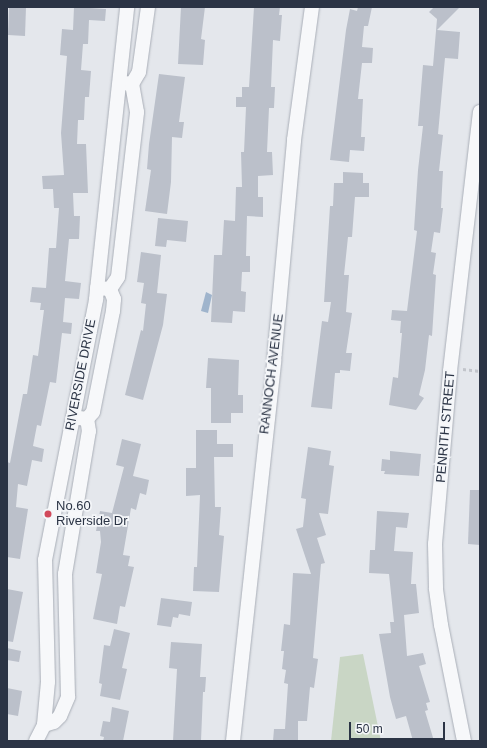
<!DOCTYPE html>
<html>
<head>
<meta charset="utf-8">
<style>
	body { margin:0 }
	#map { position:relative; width:487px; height:748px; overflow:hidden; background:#e4e7ec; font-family:Helvetica,sans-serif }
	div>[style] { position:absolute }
	.green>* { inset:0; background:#c9d6c5 }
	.water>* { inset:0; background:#9fb4cc }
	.building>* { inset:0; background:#bbc0ca }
	.path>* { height:2.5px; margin-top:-1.25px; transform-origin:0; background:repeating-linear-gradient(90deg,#c2c5cb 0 3px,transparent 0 6px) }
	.roads { filter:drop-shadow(0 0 1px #a9aeb7) drop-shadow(0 0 1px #a9aeb7) }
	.minor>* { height:14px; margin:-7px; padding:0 7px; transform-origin:7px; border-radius:7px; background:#f7f8fa }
	.dots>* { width:11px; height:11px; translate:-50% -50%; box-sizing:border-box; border:2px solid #f4f6f9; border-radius:50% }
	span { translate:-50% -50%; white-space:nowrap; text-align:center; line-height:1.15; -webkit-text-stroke:3.5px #f4f6f9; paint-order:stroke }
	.street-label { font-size:13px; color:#2b3445 }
	.poi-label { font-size:13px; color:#2b3445 }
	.left { translate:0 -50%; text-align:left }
	.frame { position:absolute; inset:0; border:8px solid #2b3445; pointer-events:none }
	.scale { position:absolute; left:349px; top:722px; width:96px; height:18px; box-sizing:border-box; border:2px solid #2b3445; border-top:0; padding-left:5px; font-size:12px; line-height:14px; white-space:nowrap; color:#2b3445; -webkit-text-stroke:3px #f4f6f9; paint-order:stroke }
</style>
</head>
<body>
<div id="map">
	<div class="green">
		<div style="clip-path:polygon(363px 654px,381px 741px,331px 741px,340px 657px)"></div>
	</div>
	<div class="water">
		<div style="clip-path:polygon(206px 292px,212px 295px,208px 313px,201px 311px)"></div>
	</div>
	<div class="building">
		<div style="clip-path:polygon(9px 7px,26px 7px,25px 36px,8px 35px)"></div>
		<div style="clip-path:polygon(74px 7px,106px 9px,105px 21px,89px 20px,88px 44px,83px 44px,81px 70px,91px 71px,89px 97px,85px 97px,84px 120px,78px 120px,77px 144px,86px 144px,88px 193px,73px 193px,74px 216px,80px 216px,79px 239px,69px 239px,65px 281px,81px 283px,79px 299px,65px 298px,63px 322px,72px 323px,71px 334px,62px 333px,56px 383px,50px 382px,41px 426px,37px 425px,33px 446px,44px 449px,42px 462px,32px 460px,27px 486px,18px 484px,16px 507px,28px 509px,20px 559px,7px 557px,7px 462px,10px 463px,23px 394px,27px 394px,33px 355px,38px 356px,44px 310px,40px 310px,41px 303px,30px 302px,32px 287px,46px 288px,49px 248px,56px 248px,59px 208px,54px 208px,53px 189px,43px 189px,42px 176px,64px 175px,61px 133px,67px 56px,60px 55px,62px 29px,73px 30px)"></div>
		<div style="clip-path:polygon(181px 7px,205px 7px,201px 39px,205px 40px,203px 65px,178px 64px)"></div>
		<div style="clip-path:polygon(254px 7px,280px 7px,279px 15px,282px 15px,280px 41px,273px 40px,271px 87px,275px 87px,274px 108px,269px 108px,267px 152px,272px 152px,273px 175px,258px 176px,258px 197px,263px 197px,263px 217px,247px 216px,246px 256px,250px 256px,250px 272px,242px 272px,241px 291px,246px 292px,245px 312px,233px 311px,232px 323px,211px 322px,214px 255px,222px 255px,224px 220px,235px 221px,236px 187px,242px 187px,241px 152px,244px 152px,246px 107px,236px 107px,236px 97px,242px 97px,242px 87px,249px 87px)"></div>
		<div style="clip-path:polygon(358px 7px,372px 7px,368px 26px,364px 26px,362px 47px,373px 48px,372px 63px,362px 63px,358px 99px,363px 99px,361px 137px,365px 137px,364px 151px,350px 150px,349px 162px,330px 160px,346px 30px,350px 9px,357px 11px)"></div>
		<div style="clip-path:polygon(434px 7px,460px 7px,437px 30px,460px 32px,458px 59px,445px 58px,438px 134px,443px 135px,439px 171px,443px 171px,441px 208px,443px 208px,440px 233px,434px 232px,431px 252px,436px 253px,433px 274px,436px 275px,432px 336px,429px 335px,425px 370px,419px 395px,424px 398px,416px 410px,389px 405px,393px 377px,398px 378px,402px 333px,400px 333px,401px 321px,391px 320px,392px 310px,407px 311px,417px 231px,414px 230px,418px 170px,423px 126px,418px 126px,423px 65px,433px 66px,437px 19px,429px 12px)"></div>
		<div style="clip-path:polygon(159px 74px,185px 77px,179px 122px,184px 122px,182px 138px,172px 137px,171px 182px,167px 214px,145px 211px,151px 170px,147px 169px,149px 144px)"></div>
		<div style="clip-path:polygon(343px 172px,363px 173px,363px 183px,369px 183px,369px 197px,355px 197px,352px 237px,348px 237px,344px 275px,349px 275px,346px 312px,352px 313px,346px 353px,352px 353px,350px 371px,340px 370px,340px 373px,335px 373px,332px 409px,311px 407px,322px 321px,328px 322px,331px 302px,324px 302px,330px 206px,333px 206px,334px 183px,343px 183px)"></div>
		<div style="clip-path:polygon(158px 218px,188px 221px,186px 242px,167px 240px,166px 247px,155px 246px)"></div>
		<div style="clip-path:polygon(141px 252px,161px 255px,157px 293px,167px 294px,163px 325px,143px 400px,125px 395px,141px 330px,143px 331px,146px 304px,141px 303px,144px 283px,137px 282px)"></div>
		<div style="clip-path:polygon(208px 358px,239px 360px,238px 395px,243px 395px,243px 413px,231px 413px,231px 423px,211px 423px,211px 388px,206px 388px)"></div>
		<div style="clip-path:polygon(196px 430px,217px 430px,217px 444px,233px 444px,233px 457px,214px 457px,215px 507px,221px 507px,219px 535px,224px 536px,219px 592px,193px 591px,194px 567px,197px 567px,200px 495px,186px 496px,186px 468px,196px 468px)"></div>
		<div style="clip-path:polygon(122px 439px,141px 444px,133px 476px,149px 480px,146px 495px,140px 493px,136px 510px,131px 508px,123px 555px,130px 556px,128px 566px,134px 567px,125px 607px,120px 606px,117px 624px,93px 619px,102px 574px,96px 573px,101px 542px,100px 531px,96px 531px,100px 511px,112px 513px,124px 467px,116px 465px)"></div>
		<div style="clip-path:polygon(308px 447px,331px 451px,329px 465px,334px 466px,328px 514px,319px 513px,326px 535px,317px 538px,325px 563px,321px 564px,313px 658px,318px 659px,314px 688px,310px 687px,307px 721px,298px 721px,298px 741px,273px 741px,274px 729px,285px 729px,288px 684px,284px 683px,286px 670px,282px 669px,284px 651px,281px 651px,284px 624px,290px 625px,293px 573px,311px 574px,296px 529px,303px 527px,306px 499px,301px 498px)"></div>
		<div style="clip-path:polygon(390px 451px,421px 454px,419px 476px,384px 474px,385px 471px,381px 471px,382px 459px,390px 460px)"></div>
		<div style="clip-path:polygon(470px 490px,480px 490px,480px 545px,468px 544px)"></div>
		<div style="clip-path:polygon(377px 511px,409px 513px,407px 528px,396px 527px,394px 551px,413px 552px,411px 584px,416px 584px,419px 613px,404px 615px,407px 656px,423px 653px,426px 664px,419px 666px,430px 702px,426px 703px,428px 710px,425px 711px,434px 741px,413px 741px,406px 716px,396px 719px,390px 697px,379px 634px,391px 633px,390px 622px,394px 622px,389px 574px,369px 573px,370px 550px,375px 550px)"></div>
		<div style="clip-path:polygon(7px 589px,23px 592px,13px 642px,7px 641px)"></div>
		<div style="clip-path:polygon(161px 598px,192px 602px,190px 616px,179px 614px,178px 618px,173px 617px,171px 627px,157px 625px)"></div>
		<div style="clip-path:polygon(114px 629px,130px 633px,122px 668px,127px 669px,120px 700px,100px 696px,102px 684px,99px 683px,104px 645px,110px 646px)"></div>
		<div style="clip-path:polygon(171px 642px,202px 644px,200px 677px,206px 677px,205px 692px,203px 692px,201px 741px,173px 741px,177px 669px,169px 668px)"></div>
		<div style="clip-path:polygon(7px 648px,21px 651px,19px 662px,7px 660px)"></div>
		<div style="clip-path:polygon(7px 688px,22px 691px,18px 716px,7px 714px)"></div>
		<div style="clip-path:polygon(112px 707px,129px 711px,123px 741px,103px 741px,104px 737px,100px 736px,103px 721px,110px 722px)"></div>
	</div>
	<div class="path">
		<div style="left:463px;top:369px;width:17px;rotate:7deg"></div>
	</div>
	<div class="roads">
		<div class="minor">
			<div style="left:124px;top:83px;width:8px;rotate:7deg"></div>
			<div style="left:132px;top:84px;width:14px;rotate:-60deg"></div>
			<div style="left:139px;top:72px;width:66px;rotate:-82.1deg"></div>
			<div style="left:97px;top:288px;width:13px;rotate:4deg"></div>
			<div style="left:110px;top:289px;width:14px;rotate:-56deg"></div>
			<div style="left:118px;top:277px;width:166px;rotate:-83.4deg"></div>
			<div style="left:137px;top:112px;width:28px;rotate:-100deg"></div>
			<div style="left:79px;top:418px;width:8px;rotate:7deg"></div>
			<div style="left:87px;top:419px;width:9px;rotate:-49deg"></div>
			<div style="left:93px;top:412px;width:103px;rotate:-78.8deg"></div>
			<div style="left:113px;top:311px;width:12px;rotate:-85deg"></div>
			<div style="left:114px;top:299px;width:11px;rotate:-112deg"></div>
			<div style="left:44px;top:725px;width:10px;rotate:-17deg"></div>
			<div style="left:54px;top:722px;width:8px;rotate:-45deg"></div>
			<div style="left:60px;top:716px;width:21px;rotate:-67deg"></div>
			<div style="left:68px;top:697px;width:123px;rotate:-91.4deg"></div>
			<div style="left:65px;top:574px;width:145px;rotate:-80.5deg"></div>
			<div style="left:89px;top:431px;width:12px;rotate:-99deg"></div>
			<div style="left:36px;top:741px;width:18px;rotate:-63deg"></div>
			<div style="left:44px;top:725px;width:43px;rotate:-84.7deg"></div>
			<div style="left:48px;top:682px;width:122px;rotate:-91.4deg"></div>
			<div style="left:45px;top:560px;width:266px;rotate:-78.9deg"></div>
			<div style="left:96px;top:299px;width:294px;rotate:-83.9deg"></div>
			<div style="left:233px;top:741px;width:382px;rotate:-83.8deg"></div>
			<div style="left:274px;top:361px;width:222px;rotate:-84.8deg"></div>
			<div style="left:294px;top:140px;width:134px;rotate:-82.3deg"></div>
			<div style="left:464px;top:741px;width:118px;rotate:-101.2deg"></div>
			<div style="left:441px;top:625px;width:37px;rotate:-98deg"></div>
			<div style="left:436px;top:588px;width:44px;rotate:-91.3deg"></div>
			<div style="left:435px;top:544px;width:174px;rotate:-85deg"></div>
			<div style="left:450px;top:371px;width:261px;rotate:-83.4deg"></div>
		</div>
	</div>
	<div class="dots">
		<div style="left:48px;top:514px;background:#d1495b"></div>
	</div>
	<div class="street-label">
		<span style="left:272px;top:374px;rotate:-83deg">RANNOCH AVENUE</span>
		<span style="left:81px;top:375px;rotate:-79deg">RIVERSIDE DRIVE</span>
		<span style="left:446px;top:427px;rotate:-85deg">PENRITH STREET</span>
	</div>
	<div class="poi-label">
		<span class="left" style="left:56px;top:514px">No.60<br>Riverside Dr</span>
	</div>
	<div class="frame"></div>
	<div class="scale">50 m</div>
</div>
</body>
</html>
